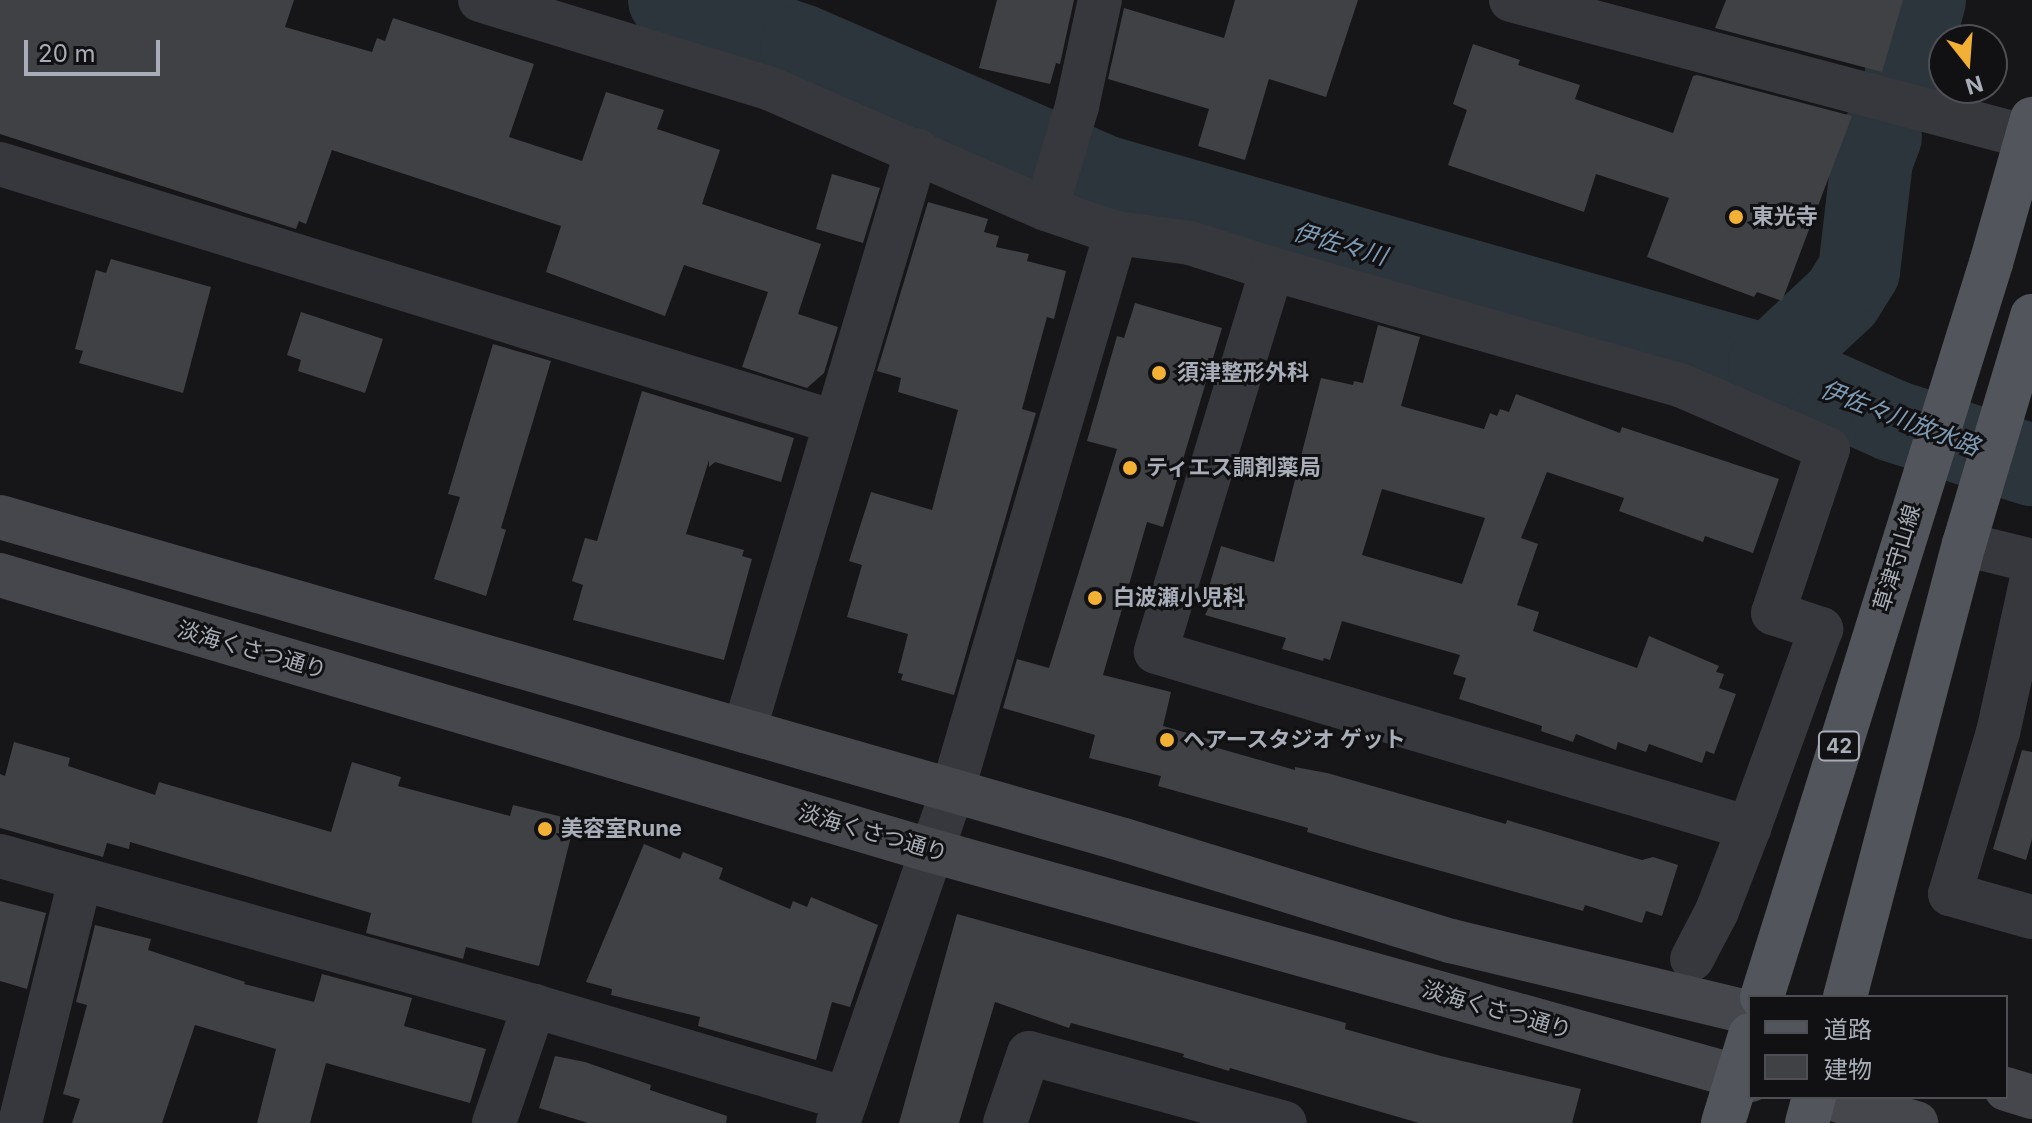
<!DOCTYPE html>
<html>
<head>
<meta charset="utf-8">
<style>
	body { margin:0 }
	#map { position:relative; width:2032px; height:1123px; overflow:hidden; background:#161618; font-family:Inter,"Noto Sans JP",sans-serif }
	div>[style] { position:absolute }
	.river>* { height:82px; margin:-41px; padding:0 41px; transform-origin:41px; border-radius:41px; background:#2c353c }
	.building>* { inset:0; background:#404145 }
	.street>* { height:44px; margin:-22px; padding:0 22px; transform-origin:22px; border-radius:22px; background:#37383d }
	.secondary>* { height:44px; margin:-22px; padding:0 22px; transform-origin:22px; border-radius:22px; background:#45474d }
	.primary>* { height:44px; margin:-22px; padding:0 22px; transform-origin:22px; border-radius:22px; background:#53555c }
	.dots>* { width:22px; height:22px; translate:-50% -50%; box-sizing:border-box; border:4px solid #111113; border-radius:50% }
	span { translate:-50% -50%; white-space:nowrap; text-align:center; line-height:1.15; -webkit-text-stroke:6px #111113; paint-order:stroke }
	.shield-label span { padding:2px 6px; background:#111113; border:2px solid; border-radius:6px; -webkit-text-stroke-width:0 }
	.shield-label { font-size:20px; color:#a8adb8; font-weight:700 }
	.poi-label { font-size:22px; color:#a8adb8; font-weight:700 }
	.left { translate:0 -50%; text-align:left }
	.street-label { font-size:22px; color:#a8adb8 }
	.water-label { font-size:24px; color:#7f9bb3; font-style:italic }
	.legend { position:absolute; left:1748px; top:995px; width:260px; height:104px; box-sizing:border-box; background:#111113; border:2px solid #4d4f55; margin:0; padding:10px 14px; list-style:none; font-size:24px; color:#a8adb8 }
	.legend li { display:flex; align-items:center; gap:16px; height:40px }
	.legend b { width:40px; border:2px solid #4d4f55 }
	.north { position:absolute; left:1928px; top:24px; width:80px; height:80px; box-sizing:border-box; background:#111113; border:2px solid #4d4f55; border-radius:50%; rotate:163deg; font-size:22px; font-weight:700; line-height:32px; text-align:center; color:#a8adb8 }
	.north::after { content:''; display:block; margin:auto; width:28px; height:36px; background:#f2b134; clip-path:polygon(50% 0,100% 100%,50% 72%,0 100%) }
	.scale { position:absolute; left:24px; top:40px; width:136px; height:36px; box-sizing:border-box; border:4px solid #a8adb8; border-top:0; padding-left:10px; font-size:24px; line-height:28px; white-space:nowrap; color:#a8adb8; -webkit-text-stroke:6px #111113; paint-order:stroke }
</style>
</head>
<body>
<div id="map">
	<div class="river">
		<div style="left:669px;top:0;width:139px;rotate:18.8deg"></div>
		<div style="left:801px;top:45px;width:329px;rotate:23.4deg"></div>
		<div style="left:1103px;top:176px;width:693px;rotate:15.92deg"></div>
		<div style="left:1769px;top:366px;width:136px;rotate:23.9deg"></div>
		<div style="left:1893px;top:421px;width:146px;rotate:17.6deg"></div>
		<div style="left:1906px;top:71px;width:73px;rotate:-75deg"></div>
		<div style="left:1769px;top:366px;width:100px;rotate:-43deg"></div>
		<div style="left:1842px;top:298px;width:32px;rotate:-58deg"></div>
		<div style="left:1859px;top:271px;width:112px;rotate:-83.3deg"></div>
		<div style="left:1872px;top:160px;width:25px;rotate:-69deg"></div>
	</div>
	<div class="building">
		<div style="clip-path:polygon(0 0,294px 0,285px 27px,372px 52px,377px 38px,385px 41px,393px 18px,534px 64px,509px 137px,582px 161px,606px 92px,664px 110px,657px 129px,720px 150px,702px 204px,821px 244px,798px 314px,838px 327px,824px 373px,807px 388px,742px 367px,768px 292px,684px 265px,665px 316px,546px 272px,561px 226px,332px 150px,306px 224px,299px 221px,296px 229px,0 134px)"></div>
		<div style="clip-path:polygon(997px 0,1074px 0,1060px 64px,1056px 63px,1050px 84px,979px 68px)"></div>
		<div style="clip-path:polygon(1235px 0,1358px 0,1326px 97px,1269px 79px,1245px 160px,1198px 146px,1209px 109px,1108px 79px,1124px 8px,1224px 38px)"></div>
		<div style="clip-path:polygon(1726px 0,1903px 0,1882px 72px,1715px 28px)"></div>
		<div style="clip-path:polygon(1473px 44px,1520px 60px,1518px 65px,1580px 85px,1575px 99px,1673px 133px,1693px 76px,1697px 75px,1852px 116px,1782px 301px,1757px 292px,1754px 297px,1647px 257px,1669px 198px,1596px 174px,1584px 212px,1448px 165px,1467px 110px,1453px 104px)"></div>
		<div style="clip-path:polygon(832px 174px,880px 188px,863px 243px,816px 229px)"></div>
		<div style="clip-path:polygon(928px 202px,988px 219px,984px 232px,999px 236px,996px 247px,1029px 254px,1027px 261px,1066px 271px,1054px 319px,1047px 317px,1022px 409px,1036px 413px,954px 695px,901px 680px,903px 674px,898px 673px,908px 634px,847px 617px,862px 565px,849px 561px,871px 492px,932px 510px,958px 410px,898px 392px,901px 378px,877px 371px)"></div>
		<div style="clip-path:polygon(111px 259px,211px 287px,183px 393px,79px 363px,83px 351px,75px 349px,96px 270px,106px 273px)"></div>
		<div style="clip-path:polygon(1135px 303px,1222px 328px,1163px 527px,1147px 522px,1103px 675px,1171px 692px,1163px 726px,1215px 741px,1214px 747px,1295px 770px,1295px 767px,1327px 773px,1506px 824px,1507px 820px,1642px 860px,1653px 857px,1678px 865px,1662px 916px,1646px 911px,1642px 923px,1585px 905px,1583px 911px,1374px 852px,1307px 832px,1308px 828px,1158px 786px,1161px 776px,1089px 758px,1095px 735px,1003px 708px,1017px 659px,1049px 668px,1117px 449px,1087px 441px,1117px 336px,1124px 338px)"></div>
		<div style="clip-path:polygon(301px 312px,383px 339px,365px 393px,298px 371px,301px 360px,287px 355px)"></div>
		<div style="clip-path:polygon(evenodd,1378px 325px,1420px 337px,1401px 406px,1484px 429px,1490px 413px,1497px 416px,1500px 409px,1509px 412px,1516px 394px,1620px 433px,1622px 427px,1779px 479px,1753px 553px,1705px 536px,1703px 542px,1619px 511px,1624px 498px,1547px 472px,1521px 538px,1538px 544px,1517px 605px,1539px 612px,1533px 631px,1637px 668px,1649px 636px,1719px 666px,1716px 672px,1724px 674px,1719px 688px,1736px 694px,1714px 754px,1706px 751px,1702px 763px,1649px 744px,1646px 752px,1618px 742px,1616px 750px,1576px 734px,1573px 742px,1541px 731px,1542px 726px,1459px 699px,1466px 678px,1453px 674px,1460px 655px,1342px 621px,1330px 660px,1324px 658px,1323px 661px,1282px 649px,1286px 638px,1205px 615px,1208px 609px,1203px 607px,1221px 546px,1274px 562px,1321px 378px,1353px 385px,1354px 381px,1363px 383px,1378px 325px,1382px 489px,1485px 518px,1462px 584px,1362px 555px,1382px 489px)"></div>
		<div style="clip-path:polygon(493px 344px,551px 361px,501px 528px,506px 530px,486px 596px,434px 579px,460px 497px,448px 494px)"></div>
		<div style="clip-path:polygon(642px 391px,794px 438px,781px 482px,715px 462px,709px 467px,709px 460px,686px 534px,744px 550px,742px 556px,752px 559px,724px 660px,573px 620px,583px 585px,572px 581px,585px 538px,597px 541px)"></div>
		<div style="clip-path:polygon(14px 742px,70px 758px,68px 766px,155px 795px,159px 782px,331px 832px,352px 762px,401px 777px,398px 786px,510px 816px,513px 805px,575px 820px,539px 966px,466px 947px,463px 959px,366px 933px,371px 913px,130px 842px,129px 849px,107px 843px,103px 857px,0 828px,0 774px,5px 776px)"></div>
		<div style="clip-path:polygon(2022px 750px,2032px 752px,2032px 839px,2026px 860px,1993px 849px)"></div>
		<div style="clip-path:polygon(644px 844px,680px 859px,683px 852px,723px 868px,719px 879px,790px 909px,793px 901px,807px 907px,811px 897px,878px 925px,850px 1007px,832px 1002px,816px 1060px,698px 1026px,700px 1017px,611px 995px,612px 989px,586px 982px)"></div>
		<div style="clip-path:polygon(0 901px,46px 913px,27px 989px,0 981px)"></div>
		<div style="clip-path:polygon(957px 914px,1346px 1023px,1345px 1029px,1441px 1056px,1581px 1089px,1572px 1123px,1419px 1123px,1230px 1068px,1229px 1071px,1183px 1057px,1184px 1054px,1071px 1023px,1069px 1028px,995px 1002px,959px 1123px,899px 1123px)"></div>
		<div style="clip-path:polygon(95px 925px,151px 939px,148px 950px,245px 982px,244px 984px,314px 1002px,322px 974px,412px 998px,404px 1026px,486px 1049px,470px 1103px,326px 1063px,310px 1123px,257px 1123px,276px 1049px,195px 1025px,162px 1123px,72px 1123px,80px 1099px,63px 1094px,87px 1005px,76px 1002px)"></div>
		<div style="clip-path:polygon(555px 1056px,585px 1062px,651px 1085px,650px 1090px,727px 1116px,726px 1123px,588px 1123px,539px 1108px)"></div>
	</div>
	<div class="street">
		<div style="left:480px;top:0;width:304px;rotate:17deg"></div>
		<div style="left:771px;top:89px;width:300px;rotate:23.6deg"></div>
		<div style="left:1046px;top:209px;width:74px;rotate:18.9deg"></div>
		<div style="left:1116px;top:233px;width:75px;rotate:7.7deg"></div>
		<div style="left:1190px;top:243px;width:86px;rotate:17.6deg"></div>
		<div style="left:1272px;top:269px;width:400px;rotate:106.9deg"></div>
		<div style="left:1156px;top:652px;width:619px;rotate:16.53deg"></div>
		<div style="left:1511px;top:0;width:534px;rotate:14.87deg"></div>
		<div style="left:0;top:164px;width:873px;rotate:17.19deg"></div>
		<div style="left:1046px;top:209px;width:108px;rotate:-73.2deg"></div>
		<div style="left:1077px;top:106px;width:108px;rotate:-77.8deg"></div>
		<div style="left:1272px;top:269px;width:424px;rotate:15.9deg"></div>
		<div style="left:1680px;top:385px;width:161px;rotate:23.4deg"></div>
		<div style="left:1828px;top:449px;width:173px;rotate:108.5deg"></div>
		<div style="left:1773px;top:613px;width:51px;rotate:18.4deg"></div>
		<div style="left:1821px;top:629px;width:212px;rotate:109.9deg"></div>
		<div style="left:1749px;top:828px;width:89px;rotate:111.1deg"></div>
		<div style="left:1717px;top:911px;width:54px;rotate:117.5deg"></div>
		<div style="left:1964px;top:544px;width:70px;rotate:14deg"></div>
		<div style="left:2032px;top:578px;width:158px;rotate:102.4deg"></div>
		<div style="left:1998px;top:732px;width:169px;rotate:106.5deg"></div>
		<div style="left:1950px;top:894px;width:85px;rotate:15.7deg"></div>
		<div style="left:744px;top:731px;width:606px;rotate:-73.42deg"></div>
		<div style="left:0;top:856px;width:555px;rotate:15.69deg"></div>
		<div style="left:534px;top:1006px;width:326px;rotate:16.6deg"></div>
		<div style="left:20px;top:1123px;width:250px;rotate:-76.1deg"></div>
		<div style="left:494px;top:1123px;width:124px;rotate:-71.1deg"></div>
		<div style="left:838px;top:1123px;width:350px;rotate:-71deg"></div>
		<div style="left:952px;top:792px;width:583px;rotate:-73.65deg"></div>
		<div style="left:1005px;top:1123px;width:74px;rotate:-71.1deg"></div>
		<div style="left:1029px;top:1053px;width:265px;rotate:15.3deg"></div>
	</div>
	<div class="secondary">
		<div style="left:0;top:517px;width:1169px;rotate:16.03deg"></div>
		<div style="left:1124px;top:840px;width:342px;rotate:17.2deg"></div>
		<div style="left:1451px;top:941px;width:308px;rotate:13.5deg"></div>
		<div style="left:0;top:575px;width:969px;rotate:16.49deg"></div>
		<div style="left:929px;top:850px;width:853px;rotate:15.65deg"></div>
		<div style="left:2006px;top:1089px;width:27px;rotate:17deg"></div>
		<div style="left:1826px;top:1097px;width:94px;rotate:16.1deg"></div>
	</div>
	<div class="primary">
		<div style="left:1762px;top:997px;width:769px;rotate:-72.67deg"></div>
		<div style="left:1991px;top:263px;width:150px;rotate:-74.1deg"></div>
		<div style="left:1845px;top:997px;width:468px;rotate:-75.3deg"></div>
		<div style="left:1964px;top:544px;width:238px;rotate:-73.4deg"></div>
		<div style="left:1723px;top:1123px;width:92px;rotate:-72.9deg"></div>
		<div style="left:1807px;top:1123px;width:27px;rotate:-75deg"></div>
	</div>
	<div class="dots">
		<div style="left:1736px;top:217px;background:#f2b134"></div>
		<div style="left:1159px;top:373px;background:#f2b134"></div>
		<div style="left:1130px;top:468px;background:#f2b134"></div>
		<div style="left:1095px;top:598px;background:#f2b134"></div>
		<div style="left:1167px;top:740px;background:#f2b134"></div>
		<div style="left:545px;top:829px;background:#f2b134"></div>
	</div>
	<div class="shield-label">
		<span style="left:1839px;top:746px">42</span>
	</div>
	<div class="poi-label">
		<span class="left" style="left:1752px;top:217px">東光寺</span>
		<span class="left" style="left:1177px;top:373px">須津整形外科</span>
		<span class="left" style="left:1146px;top:468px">ティエス調剤薬局</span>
		<span class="left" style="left:1113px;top:598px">白波瀬小児科</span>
		<span class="left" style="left:1183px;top:740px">ヘアースタジオ ゲット</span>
		<span class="left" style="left:561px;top:829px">美容室Rune</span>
	</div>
	<div class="street-label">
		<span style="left:1897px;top:558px;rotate:-73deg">草津守山線</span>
		<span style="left:252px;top:650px;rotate:16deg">淡海くさつ通り</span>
		<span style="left:873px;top:833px;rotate:16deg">淡海くさつ通り</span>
		<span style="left:1497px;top:1010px;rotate:16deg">淡海くさつ通り</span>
	</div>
	<div class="water-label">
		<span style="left:1340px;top:244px;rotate:16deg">伊佐々川</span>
		<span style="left:1900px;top:418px;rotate:21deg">伊佐々川放水路</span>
	</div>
	<ul class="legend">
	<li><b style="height:10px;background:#53555c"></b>道路</li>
	<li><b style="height:22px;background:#404145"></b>建物</li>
	</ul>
	<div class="north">N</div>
	<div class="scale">20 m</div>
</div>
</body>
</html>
